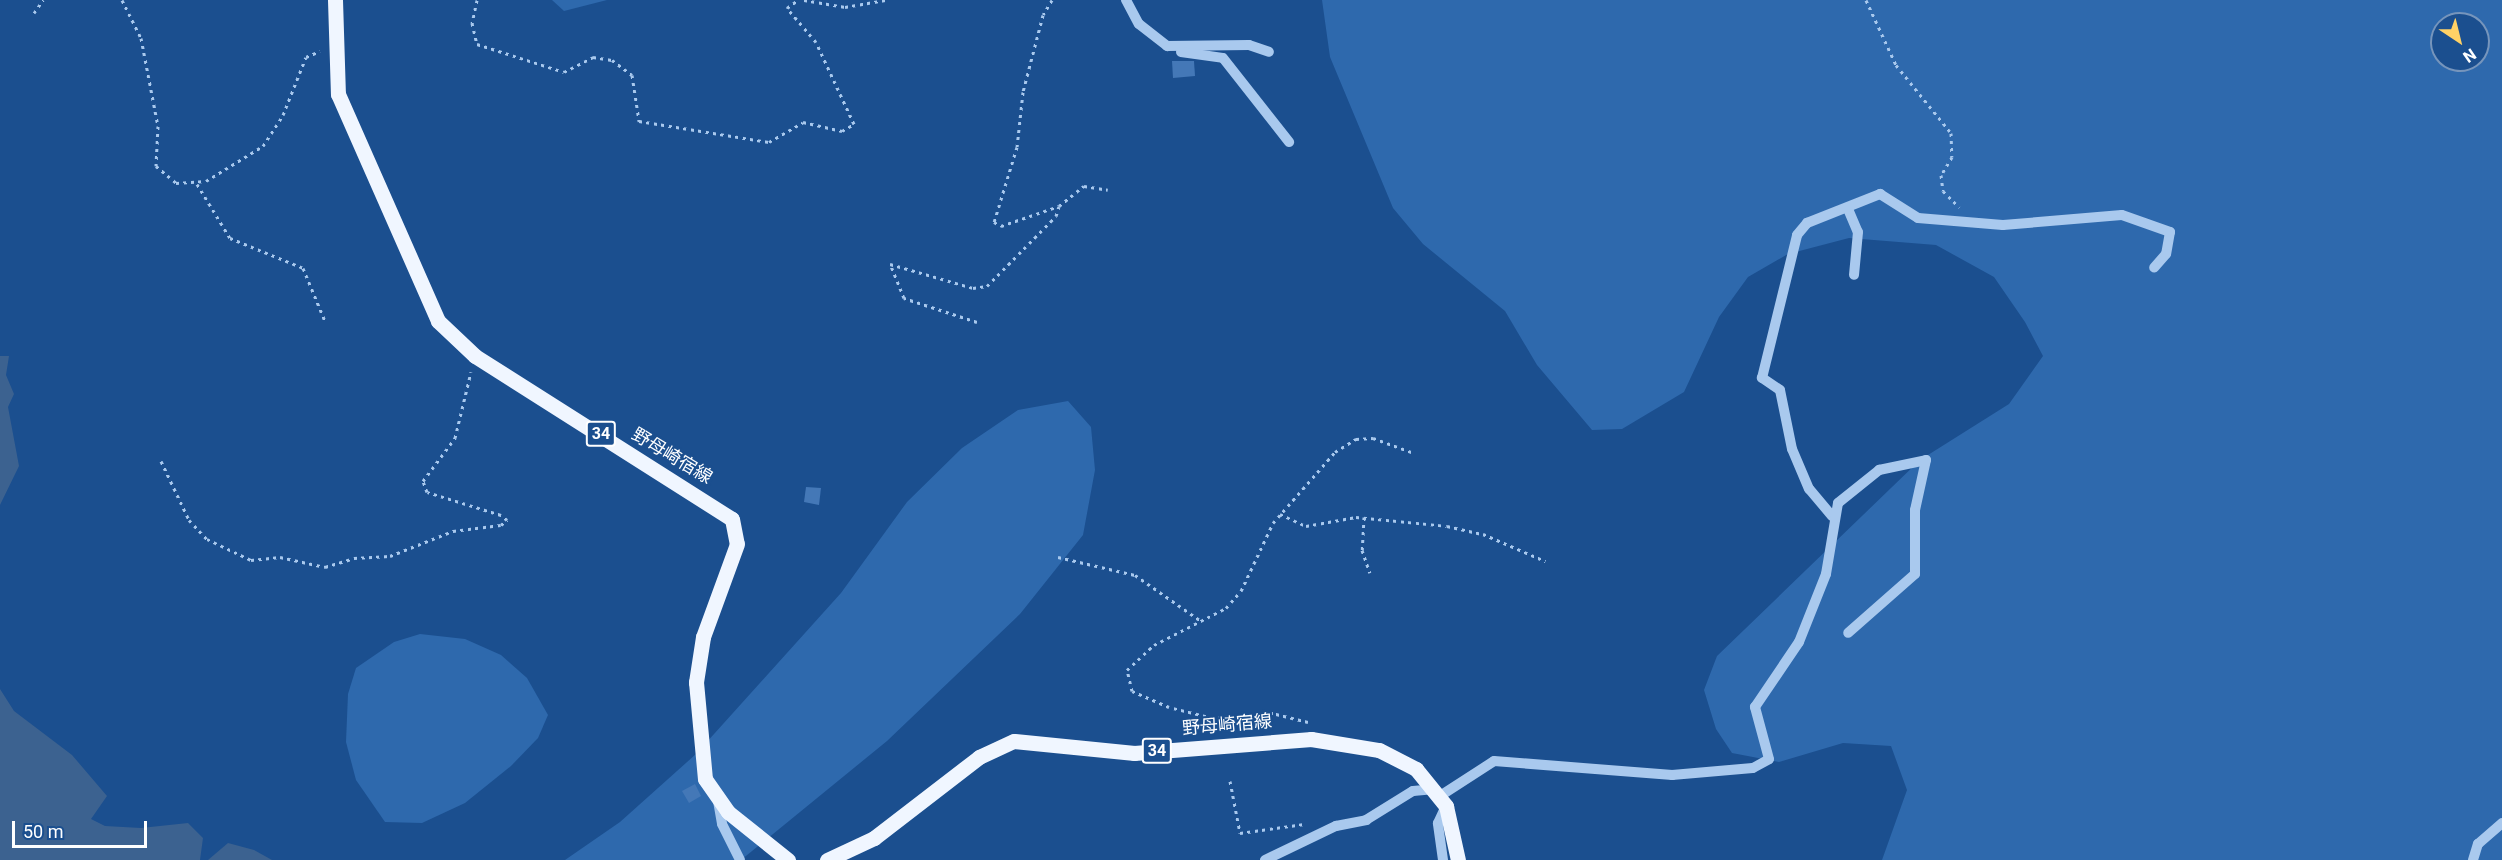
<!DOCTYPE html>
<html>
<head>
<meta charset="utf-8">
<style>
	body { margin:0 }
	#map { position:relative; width:2502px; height:860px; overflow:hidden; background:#1b4f8f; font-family:Roboto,"Noto Sans JP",sans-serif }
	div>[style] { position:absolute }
	.green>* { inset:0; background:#2e69ad }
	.water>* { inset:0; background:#3c6290 }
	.building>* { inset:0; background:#4478b7 }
	.path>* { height:3px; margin-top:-1.5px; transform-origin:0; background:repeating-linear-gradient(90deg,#a9c9ee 0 3px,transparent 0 7.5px) }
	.minor>* { height:10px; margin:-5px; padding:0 5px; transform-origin:5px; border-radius:5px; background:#a9c9ee }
	.major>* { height:15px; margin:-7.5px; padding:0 7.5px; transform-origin:7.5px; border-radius:7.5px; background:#f0f6ff }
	span { translate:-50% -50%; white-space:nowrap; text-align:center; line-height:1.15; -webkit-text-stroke:4.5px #1b4f8f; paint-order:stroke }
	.shield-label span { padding:2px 4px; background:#1b4f8f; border:2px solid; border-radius:4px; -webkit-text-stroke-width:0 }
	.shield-label { font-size:16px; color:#fff; font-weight:700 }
	.street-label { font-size:18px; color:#fff }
	.north { position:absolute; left:2430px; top:12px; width:60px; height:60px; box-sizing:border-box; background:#1b4f8f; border:2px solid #7695bc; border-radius:50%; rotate:145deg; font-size:16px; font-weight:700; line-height:24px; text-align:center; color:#fff }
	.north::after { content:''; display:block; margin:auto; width:21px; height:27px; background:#ffd166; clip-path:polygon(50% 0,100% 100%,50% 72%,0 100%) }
	.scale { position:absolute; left:12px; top:821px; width:135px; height:27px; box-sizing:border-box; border:3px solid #fff; border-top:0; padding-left:8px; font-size:18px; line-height:21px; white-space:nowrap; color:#fff; -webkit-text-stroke:4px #1b4f8f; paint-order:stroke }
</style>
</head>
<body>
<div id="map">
	<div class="green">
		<div style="clip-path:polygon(552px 0,607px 0,564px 11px)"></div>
		<div style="clip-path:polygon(evenodd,1322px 0,2502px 0,2502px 860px,1882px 860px,1907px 790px,1891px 746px,1843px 743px,1779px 762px,1732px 753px,1716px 729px,1704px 690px,1717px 656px,1920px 460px,2009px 404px,2043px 356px,2025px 322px,1994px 277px,1936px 245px,1849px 238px,1788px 254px,1748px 277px,1719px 317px,1684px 392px,1622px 429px,1592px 430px,1537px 365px,1505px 311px,1423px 244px,1393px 208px,1330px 57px,1322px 0,2442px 24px,2478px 24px,2478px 60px,2442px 60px,2442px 24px)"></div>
		<div style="clip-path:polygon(1068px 401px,1091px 427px,1095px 470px,1083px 535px,1020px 614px,887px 741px,741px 860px,565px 860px,620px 822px,696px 754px,841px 593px,907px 502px,962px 448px,1018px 410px)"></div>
		<div style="clip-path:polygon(420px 634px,465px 639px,501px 655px,527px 678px,548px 715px,538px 738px,511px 766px,465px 803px,422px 823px,385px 822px,356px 780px,346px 742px,348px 694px,356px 668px,394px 642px)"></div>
	</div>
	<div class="water">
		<div style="clip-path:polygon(0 356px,9px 356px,6px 375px,14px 394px,8px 407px,19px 466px,0 505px)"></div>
		<div style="clip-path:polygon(0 689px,14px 711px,72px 755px,107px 796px,91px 819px,105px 826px,141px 828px,188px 823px,203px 838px,200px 860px,0 860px)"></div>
		<div style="clip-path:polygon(228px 843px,254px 850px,272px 860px,208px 860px)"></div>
	</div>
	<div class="building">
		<div style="clip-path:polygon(1172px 61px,1194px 61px,1195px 76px,1173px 78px)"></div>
		<div style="clip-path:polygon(806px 487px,821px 488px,819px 505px,804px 502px)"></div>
		<div style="clip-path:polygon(695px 784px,701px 796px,689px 803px,682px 791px)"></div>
	</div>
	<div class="path">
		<div style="left:122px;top:0;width:42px;rotate:63.4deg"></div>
		<div style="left:141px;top:38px;width:90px;rotate:79.1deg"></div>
		<div style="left:158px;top:126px;width:40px;rotate:92.9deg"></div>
		<div style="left:156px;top:166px;width:26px;rotate:40deg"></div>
		<div style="left:176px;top:183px;width:30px;rotate:-4deg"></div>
		<div style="left:206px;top:181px;width:67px;rotate:-31.6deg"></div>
		<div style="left:263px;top:146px;width:37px;rotate:-57deg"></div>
		<div style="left:283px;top:115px;width:62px;rotate:-68.4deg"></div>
		<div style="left:306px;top:57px;width:15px;rotate:-23deg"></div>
		<div style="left:477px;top:0;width:24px;rotate:102deg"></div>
		<div style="left:472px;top:23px;width:22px;rotate:77deg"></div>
		<div style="left:477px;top:44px;width:91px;rotate:17.8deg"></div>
		<div style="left:564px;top:72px;width:33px;rotate:-27deg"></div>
		<div style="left:593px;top:57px;width:19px;rotate:9deg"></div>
		<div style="left:612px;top:60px;width:25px;rotate:37deg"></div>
		<div style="left:632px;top:75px;width:47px;rotate:81.3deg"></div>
		<div style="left:639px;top:121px;width:132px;rotate:9.2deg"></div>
		<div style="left:769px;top:142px;width:39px;rotate:-30deg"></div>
		<div style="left:803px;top:122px;width:40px;rotate:13deg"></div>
		<div style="left:842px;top:131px;width:14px;rotate:-30deg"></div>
		<div style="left:854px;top:124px;width:90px;rotate:-114.9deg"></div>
		<div style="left:816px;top:42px;width:45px;rotate:-130.5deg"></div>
		<div style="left:787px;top:8px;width:14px;rotate:-36deg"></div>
		<div style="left:804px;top:0;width:42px;rotate:9.7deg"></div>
		<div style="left:845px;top:7px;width:41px;rotate:-9.9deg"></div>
		<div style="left:1052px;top:0;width:17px;rotate:121deg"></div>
		<div style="left:1043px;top:15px;width:80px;rotate:104.6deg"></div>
		<div style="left:1023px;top:92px;width:55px;rotate:96.2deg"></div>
		<div style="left:1017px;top:147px;width:78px;rotate:107deg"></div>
		<div style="left:994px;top:222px;width:8px;rotate:30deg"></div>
		<div style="left:1001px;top:226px;width:61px;rotate:-19deg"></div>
		<div style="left:1059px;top:206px;width:32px;rotate:-39deg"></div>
		<div style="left:1084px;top:186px;width:24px;rotate:9deg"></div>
		<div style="left:1866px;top:0;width:72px;rotate:65.2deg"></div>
		<div style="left:1896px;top:65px;width:87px;rotate:51deg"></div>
		<div style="left:1951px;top:133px;width:24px;rotate:88deg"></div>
		<div style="left:1952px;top:157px;width:21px;rotate:121deg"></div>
		<div style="left:1941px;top:175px;width:16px;rotate:83deg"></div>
		<div style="left:1943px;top:191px;width:23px;rotate:45deg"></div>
		<div style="left:34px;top:13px;width:16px;rotate:-55deg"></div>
		<div style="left:197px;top:184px;width:63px;rotate:58.6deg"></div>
		<div style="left:230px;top:238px;width:79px;rotate:22.3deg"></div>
		<div style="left:303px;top:268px;width:57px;rotate:67.5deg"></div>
		<div style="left:977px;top:322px;width:77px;rotate:-161.8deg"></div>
		<div style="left:904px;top:298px;width:37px;rotate:-112deg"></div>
		<div style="left:890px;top:264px;width:86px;rotate:16.1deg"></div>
		<div style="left:973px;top:288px;width:14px;rotate:-8deg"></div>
		<div style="left:987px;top:286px;width:98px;rotate:-45.4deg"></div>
		<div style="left:1056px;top:216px;width:10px;rotate:-73deg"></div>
		<div style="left:161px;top:461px;width:65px;rotate:64.6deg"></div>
		<div style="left:189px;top:520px;width:26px;rotate:47deg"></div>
		<div style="left:207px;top:539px;width:49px;rotate:25.5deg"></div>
		<div style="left:251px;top:560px;width:29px;rotate:-6deg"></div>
		<div style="left:280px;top:557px;width:46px;rotate:12.5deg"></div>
		<div style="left:325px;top:567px;width:30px;rotate:-17deg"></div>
		<div style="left:354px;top:558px;width:36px;rotate:-3deg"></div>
		<div style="left:390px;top:556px;width:68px;rotate:-21.6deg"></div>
		<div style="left:453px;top:531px;width:48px;rotate:-7.1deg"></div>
		<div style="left:501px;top:525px;width:8px;rotate:-40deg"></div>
		<div style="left:507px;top:520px;width:8px;rotate:-140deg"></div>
		<div style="left:501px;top:515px;width:77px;rotate:-162.7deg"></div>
		<div style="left:427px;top:492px;width:12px;rotate:-110deg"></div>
		<div style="left:423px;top:481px;width:54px;rotate:-53.3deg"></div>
		<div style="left:455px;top:438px;width:68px;rotate:-76.4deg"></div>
		<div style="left:1280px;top:514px;width:29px;rotate:25deg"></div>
		<div style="left:1306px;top:526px;width:51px;rotate:-10.2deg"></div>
		<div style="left:1356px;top:517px;width:91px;rotate:5.6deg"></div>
		<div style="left:1447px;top:526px;width:37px;rotate:13deg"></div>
		<div style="left:1483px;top:534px;width:68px;rotate:23.5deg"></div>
		<div style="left:1364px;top:517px;width:33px;rotate:93deg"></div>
		<div style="left:1362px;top:550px;width:24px;rotate:71deg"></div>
		<div style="left:1058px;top:557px;width:79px;rotate:13.2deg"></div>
		<div style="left:1135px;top:575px;width:80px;rotate:34.9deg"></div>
		<div style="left:1308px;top:722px;width:36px;rotate:-166deg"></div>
		<div style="left:1273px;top:713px;width:60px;rotate:175.2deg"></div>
		<div style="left:1213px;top:718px;width:45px;rotate:-166deg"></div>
		<div style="left:1169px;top:707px;width:40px;rotate:-156.6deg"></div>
		<div style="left:1132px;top:691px;width:22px;rotate:-103deg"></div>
		<div style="left:1127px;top:670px;width:37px;rotate:-43deg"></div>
		<div style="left:1154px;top:645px;width:81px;rotate:-27.2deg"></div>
		<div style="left:1226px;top:608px;width:23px;rotate:-49deg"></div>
		<div style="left:1241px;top:591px;width:75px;rotate:-64.8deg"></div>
		<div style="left:1273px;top:523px;width:94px;rotate:-48.9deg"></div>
		<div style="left:1335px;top:452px;width:25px;rotate:-32deg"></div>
		<div style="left:1356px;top:439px;width:17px;rotate:-3deg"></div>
		<div style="left:1373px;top:438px;width:44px;rotate:20.1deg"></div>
		<div style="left:1230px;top:781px;width:53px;rotate:79.1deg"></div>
		<div style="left:1240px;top:833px;width:65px;rotate:-8deg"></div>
	</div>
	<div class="minor">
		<div style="left:1126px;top:0;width:27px;rotate:62deg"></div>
		<div style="left:1139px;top:24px;width:36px;rotate:38deg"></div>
		<div style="left:1167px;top:46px;width:82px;rotate:-0.7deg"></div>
		<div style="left:1249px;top:45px;width:21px;rotate:19deg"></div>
		<div style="left:1181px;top:52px;width:42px;rotate:8.1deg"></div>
		<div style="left:1223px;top:58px;width:107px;rotate:51.8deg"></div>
		<div style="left:1848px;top:209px;width:25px;rotate:67deg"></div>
		<div style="left:1858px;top:232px;width:43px;rotate:95.3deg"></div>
		<div style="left:1832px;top:516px;width:35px;rotate:-130deg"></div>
		<div style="left:1809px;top:489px;width:43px;rotate:-113deg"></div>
		<div style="left:1792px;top:449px;width:60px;rotate:-101.5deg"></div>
		<div style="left:1780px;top:390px;width:22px;rotate:-146deg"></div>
		<div style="left:1762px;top:378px;width:147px;rotate:-76.2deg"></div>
		<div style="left:1797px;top:235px;width:16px;rotate:-50deg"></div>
		<div style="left:1807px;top:223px;width:79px;rotate:-21.7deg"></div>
		<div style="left:1880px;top:194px;width:45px;rotate:32.3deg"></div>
		<div style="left:1918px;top:218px;width:85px;rotate:4.7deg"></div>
		<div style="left:2003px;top:225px;width:119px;rotate:-4.8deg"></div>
		<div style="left:2122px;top:215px;width:51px;rotate:19.5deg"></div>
		<div style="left:2170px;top:232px;width:22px;rotate:100deg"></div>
		<div style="left:2166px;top:254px;width:18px;rotate:131deg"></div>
		<div style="left:1440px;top:796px;width:64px;rotate:-32.9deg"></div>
		<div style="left:1494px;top:761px;width:179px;rotate:4.5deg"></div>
		<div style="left:1672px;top:775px;width:81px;rotate:-4.9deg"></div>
		<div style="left:1753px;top:768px;width:18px;rotate:-29deg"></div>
		<div style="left:1769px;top:759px;width:54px;rotate:-105.1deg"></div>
		<div style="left:1755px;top:707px;width:78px;rotate:-55.9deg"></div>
		<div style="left:1799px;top:642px;width:73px;rotate:-68.3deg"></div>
		<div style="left:1826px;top:574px;width:72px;rotate:-80.4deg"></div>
		<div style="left:1838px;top:503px;width:53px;rotate:-38.8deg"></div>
		<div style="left:1879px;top:470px;width:48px;rotate:-12deg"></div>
		<div style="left:1926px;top:460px;width:51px;rotate:102.4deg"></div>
		<div style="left:1915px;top:510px;width:64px;rotate:90deg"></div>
		<div style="left:1915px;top:574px;width:89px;rotate:138.6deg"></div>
		<div style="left:718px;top:801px;width:23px;rotate:80deg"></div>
		<div style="left:722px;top:824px;width:40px;rotate:63.4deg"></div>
		<div style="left:1265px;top:860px;width:79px;rotate:-25.6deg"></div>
		<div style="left:1336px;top:826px;width:31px;rotate:-11deg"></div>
		<div style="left:1366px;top:820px;width:55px;rotate:-31.7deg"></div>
		<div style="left:1413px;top:791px;width:22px;rotate:-5deg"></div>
		<div style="left:1443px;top:860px;width:37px;rotate:-98deg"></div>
		<div style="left:1438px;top:823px;width:19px;rotate:-65deg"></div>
		<div style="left:2473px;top:860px;width:17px;rotate:-73deg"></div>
		<div style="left:2478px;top:844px;width:32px;rotate:-41deg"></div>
	</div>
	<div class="major">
		<div style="left:335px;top:0;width:94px;rotate:88.2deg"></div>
		<div style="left:338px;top:94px;width:248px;rotate:66.2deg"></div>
		<div style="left:438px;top:321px;width:51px;rotate:43.4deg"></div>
		<div style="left:475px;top:356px;width:304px;rotate:32.4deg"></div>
		<div style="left:732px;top:519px;width:25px;rotate:79deg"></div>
		<div style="left:737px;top:544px;width:99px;rotate:110.1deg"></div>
		<div style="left:703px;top:637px;width:46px;rotate:98.8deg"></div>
		<div style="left:696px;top:682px;width:97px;rotate:84.7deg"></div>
		<div style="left:705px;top:779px;width:40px;rotate:55.1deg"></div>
		<div style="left:728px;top:812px;width:77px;rotate:38.7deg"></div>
		<div style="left:827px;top:860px;width:52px;rotate:-25.1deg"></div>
		<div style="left:874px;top:838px;width:133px;rotate:-37.6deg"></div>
		<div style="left:979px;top:757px;width:38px;rotate:-25deg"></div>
		<div style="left:1014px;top:741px;width:121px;rotate:5.7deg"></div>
		<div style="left:1134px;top:753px;width:178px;rotate:-4.5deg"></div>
		<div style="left:1311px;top:739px;width:69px;rotate:9.2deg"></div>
		<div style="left:1379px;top:750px;width:42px;rotate:27.2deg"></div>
		<div style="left:1416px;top:769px;width:48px;rotate:51deg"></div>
		<div style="left:1446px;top:806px;width:55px;rotate:77.5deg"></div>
	</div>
	<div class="shield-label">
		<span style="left:601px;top:434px">34</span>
		<span style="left:1157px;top:751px">34</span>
	</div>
	<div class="street-label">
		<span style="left:672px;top:456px;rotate:31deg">野母崎宿線</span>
		<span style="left:1227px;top:725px;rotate:-5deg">野母崎宿線</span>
	</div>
	<div class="north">N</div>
	<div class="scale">50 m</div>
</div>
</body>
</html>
